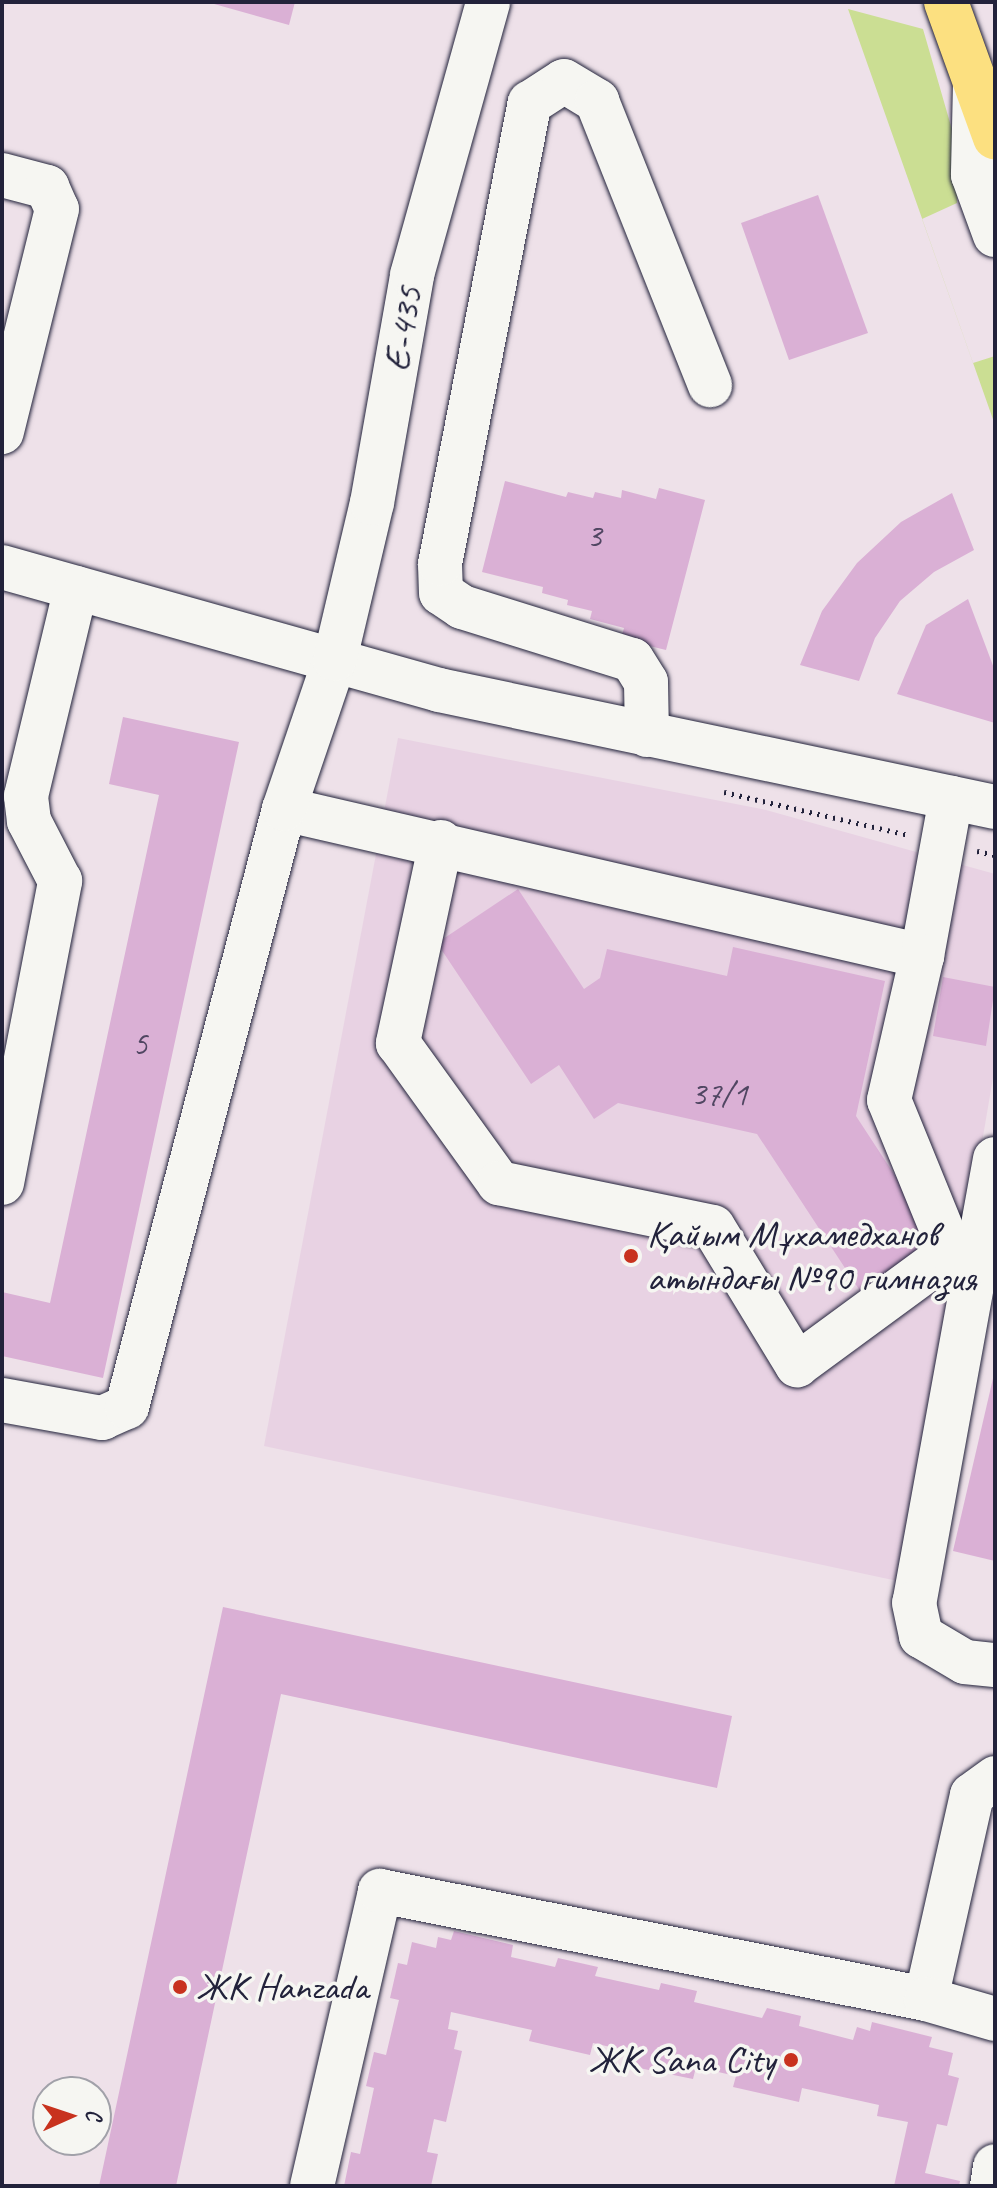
<!DOCTYPE html>
<html>
<head>
<meta charset="utf-8">
<style>
	body { margin:0 }
	#map { position:relative; width:997px; height:2188px; overflow:hidden; background:#eee1e9; font-family:Caveat,sans-serif }
	div>[style] { position:absolute }
	.built>* { inset:0; background:#e8d2e3 }
	.green>* { inset:0; background:#cbde93 }
	.building>* { inset:0; background:#dab0d5 }
	.path>* { height:5px; margin-top:-2.5px; transform-origin:0; background:repeating-linear-gradient(90deg,#22223b 0 2px,transparent 0 8px) }
	.roads { filter:drop-shadow(0 0 2px #22223b) drop-shadow(0 0 2px #22223b) }
	.minor>* { height:44px; margin:-22px; padding:0 22px; transform-origin:22px; border-radius:22px; background:#f6f6f2 }
	.major>* { height:44px; margin:-22px; padding:0 22px; transform-origin:22px; border-radius:22px; background:#fce080 }
	.dots>* { width:22px; height:22px; translate:-50% -50%; box-sizing:border-box; border:4px solid #f6f6f2; border-radius:50% }
	span { translate:-50% -50%; white-space:nowrap; text-align:center; line-height:1.15; -webkit-text-stroke:7px #f6f6f2; paint-order:stroke }
	.number-label { font-size:34px; color:#504662 }
	.number-label span { -webkit-text-stroke-width:0 }
	.street-label { font-size:38px; color:#22223b }
	.poi-label { font-size:38px; color:#22223b }
	.left { translate:0 -50%; text-align:left }
	.right { translate:-100% -50%; text-align:right }
	.frame { position:absolute; inset:0; border:4px solid #22223b; pointer-events:none }
	.north { position:absolute; left:32px; top:2076px; width:80px; height:80px; box-sizing:border-box; background:#f6f6f2; border:2px solid #a1a1a9; border-radius:50%; rotate:87deg; font-size:22px; font-weight:700; line-height:32px; text-align:center; color:#22223b }
	.north::after { content:''; display:block; margin:auto; width:28px; height:36px; background:#c8321e; clip-path:polygon(50% 0,100% 100%,50% 72%,0 100%) }
</style>
</head>
<body>
<div id="map">
	<div class="built">
		<div style="clip-path:polygon(398px 738px,766px 810px,995px 874px,995px 1066px,907px 1583px,264px 1446px)"></div>
	</div>
	<div class="green">
		<div style="clip-path:polygon(848px 9px,923px 29px,957px 147px,957px 203px,922px 219px,973px 363px,995px 356px,995px 425px)"></div>
	</div>
	<div class="building">
		<div style="clip-path:polygon(207px 2px,295px 2px,289px 25px)"></div>
		<div style="clip-path:polygon(818px 195px,868px 333px,789px 360px,741px 223px)"></div>
		<div style="clip-path:polygon(505px 481px,566px 497px,568px 492px,593px 498px,595px 492px,621px 498px,622px 490px,656px 499px,659px 488px,705px 500px,666px 650px,621px 639px,624px 628px,590px 619px,592px 611px,567px 605px,568px 600px,542px 593px,543px 587px,482px 572px)"></div>
		<div style="clip-path:polygon(952px 493px,974px 550px,934px 572px,900px 601px,875px 638px,859px 681px,800px 665px,822px 611px,857px 563px,901px 522px)"></div>
		<div style="clip-path:polygon(968px 599px,995px 671px,995px 723px,897px 694px,926px 625px)"></div>
		<div style="clip-path:polygon(123px 717px,239px 742px,103px 1378px,2px 1356px,2px 1292px,50px 1303px,159px 795px,109px 784px)"></div>
		<div style="clip-path:polygon(518px 889px,584px 989px,600px 978px,607px 949px,727px 976px,733px 947px,885px 981px,856px 1116px,943px 1249px,866px 1300px,757px 1134px,618px 1103px,594px 1119px,559px 1065px,531px 1084px,437px 943px)"></div>
		<div style="clip-path:polygon(943px 977px,995px 987px,986px 1046px,933px 1036px)"></div>
		<div style="clip-path:polygon(994px 1374px,995px 1374px,995px 1561px,953px 1551px)"></div>
		<div style="clip-path:polygon(223px 1607px,732px 1716px,717px 1788px,281px 1694px,176px 2186px,99px 2186px)"></div>
		<div style="clip-path:polygon(454px 1931px,513px 1945px,511px 1957px,555px 1967px,558px 1958px,598px 1967px,595px 1976px,659px 1990px,661px 1983px,697px 1991px,694px 2002px,762px 2018px,767px 2008px,801px 2016px,799px 2026px,853px 2040px,857px 2027px,870px 2031px,872px 2022px,932px 2037px,929px 2047px,953px 2053px,948px 2075px,959px 2078px,947px 2126px,937px 2124px,925px 2173px,960px 2181px,959px 2186px,894px 2186px,908px 2122px,877px 2116px,879px 2105px,802px 2088px,799px 2102px,733px 2087px,736px 2076px,696px 2067px,693px 2079px,629px 2066px,632px 2052px,593px 2043px,590px 2055px,529px 2041px,532px 2030px,451px 2012px,448px 2029px,458px 2031px,454px 2049px,462px 2051px,446px 2122px,434px 2119px,427px 2152px,438px 2154px,431px 2186px,344px 2186px,351px 2152px,360px 2154px,374px 2088px,366px 2086px,374px 2052px,386px 2055px,399px 2000px,390px 1998px,398px 1963px,407px 1965px,412px 1942px,436px 1948px,438px 1937px,451px 1940px)"></div>
	</div>
	<div class="path">
		<div style="left:724px;top:792px;width:190px;rotate:13.1deg"></div>
		<div style="left:977px;top:851px;width:18px;rotate:13deg"></div>
	</div>
	<div class="roads">
		<div class="minor">
			<div style="left:975px;top:84px;width:91px;rotate:91.3deg"></div>
			<div style="left:973px;top:175px;width:64px;rotate:69.9deg"></div>
			<div style="left:2px;top:175px;width:47px;rotate:14.9deg"></div>
			<div style="left:47px;top:187px;width:24px;rotate:66deg"></div>
			<div style="left:57px;top:209px;width:230px;rotate:103.9deg"></div>
			<div style="left:2px;top:567px;width:454px;rotate:15.7deg"></div>
			<div style="left:439px;top:690px;width:568px;rotate:11.88deg"></div>
			<div style="left:647px;top:735px;width:53px;rotate:-91.1deg"></div>
			<div style="left:646px;top:682px;width:26px;rotate:-122deg"></div>
			<div style="left:632px;top:660px;width:178px;rotate:-162.7deg"></div>
			<div style="left:462px;top:607px;width:25px;rotate:-146deg"></div>
			<div style="left:441px;top:593px;width:29px;rotate:-92deg"></div>
			<div style="left:440px;top:564px;width:470px;rotate:-79deg"></div>
			<div style="left:530px;top:103px;width:40px;rotate:-32.9deg"></div>
			<div style="left:564px;top:81px;width:39px;rotate:31deg"></div>
			<div style="left:597px;top:101px;width:306px;rotate:68.3deg"></div>
			<div style="left:284px;top:809px;width:655px;rotate:12.97deg"></div>
			<div style="left:922px;top:956px;width:161px;rotate:-79.6deg"></div>
			<div style="left:441px;top:842px;width:206px;rotate:102.1deg"></div>
			<div style="left:398px;top:1043px;width:173px;rotate:54.2deg"></div>
			<div style="left:499px;top:1183px;width:218px;rotate:11.6deg"></div>
			<div style="left:713px;top:1227px;width:162px;rotate:58.7deg"></div>
			<div style="left:797px;top:1365px;width:191px;rotate:-36.3deg"></div>
			<div style="left:951px;top:1252px;width:164px;rotate:-112.2deg"></div>
			<div style="left:889px;top:1100px;width:148px;rotate:-77.1deg"></div>
			<div style="left:995px;top:1159px;width:451px;rotate:100.3deg"></div>
			<div style="left:914px;top:1603px;width:34px;rotate:78deg"></div>
			<div style="left:921px;top:1636px;width:51px;rotate:30.6deg"></div>
			<div style="left:965px;top:1662px;width:30px;rotate:6deg"></div>
			<div style="left:2px;top:1183px;width:308px;rotate:-79.1deg"></div>
			<div style="left:60px;top:881px;width:68px;rotate:-117.3deg"></div>
			<div style="left:29px;top:821px;width:25px;rotate:-97deg"></div>
			<div style="left:26px;top:796px;width:214px;rotate:-76.5deg"></div>
			<div style="left:2px;top:1400px;width:102px;rotate:10.2deg"></div>
			<div style="left:102px;top:1418px;width:27px;rotate:-24deg"></div>
			<div style="left:127px;top:1407px;width:618px;rotate:-75.29deg"></div>
			<div style="left:284px;top:809px;width:158px;rotate:-71.2deg"></div>
			<div style="left:335px;top:659px;width:160px;rotate:-76.7deg"></div>
			<div style="left:372px;top:503px;width:231px;rotate:-80deg"></div>
			<div style="left:412px;top:275px;width:283px;rotate:-74.4deg"></div>
			<div style="left:926px;top:1999px;width:209px;rotate:-77.3deg"></div>
			<div style="left:972px;top:1795px;width:29px;rotate:-36deg"></div>
			<div style="left:312px;top:2186px;width:303px;rotate:-77deg"></div>
			<div style="left:380px;top:1891px;width:557px;rotate:11.19deg"></div>
			<div style="left:926px;top:1999px;width:72px;rotate:16.2deg"></div>
			<div style="left:992px;top:2186px;width:20px;rotate:-81deg"></div>
		</div>
		<div class="major">
			<div style="left:946px;top:2px;width:144px;rotate:70.1deg"></div>
		</div>
	</div>
	<div class="dots">
		<div style="left:631px;top:1256px;background:#c8321e"></div>
		<div style="left:180px;top:1987px;background:#c8321e"></div>
		<div style="left:791px;top:2060px;background:#c8321e"></div>
	</div>
	<div class="number-label">
		<span style="left:594px;top:536px">3</span>
		<span style="left:140px;top:1044px">5</span>
		<span style="left:719px;top:1094px">37/1</span>
	</div>
	<div class="street-label">
		<span style="left:403px;top:329px;rotate:-80deg">Е-435</span>
	</div>
	<div class="poi-label">
		<span class="left" style="left:647px;top:1256px">Қайым Мұхамедханов<br>атындағы №90 гимназия</span>
		<span class="left" style="left:196px;top:1987px">ЖК Hanzada</span>
		<span class="right" style="left:775px;top:2060px">ЖК Sana City</span>
	</div>
	<div class="frame"></div>
	<div class="north">С</div>
</div>
</body>
</html>
